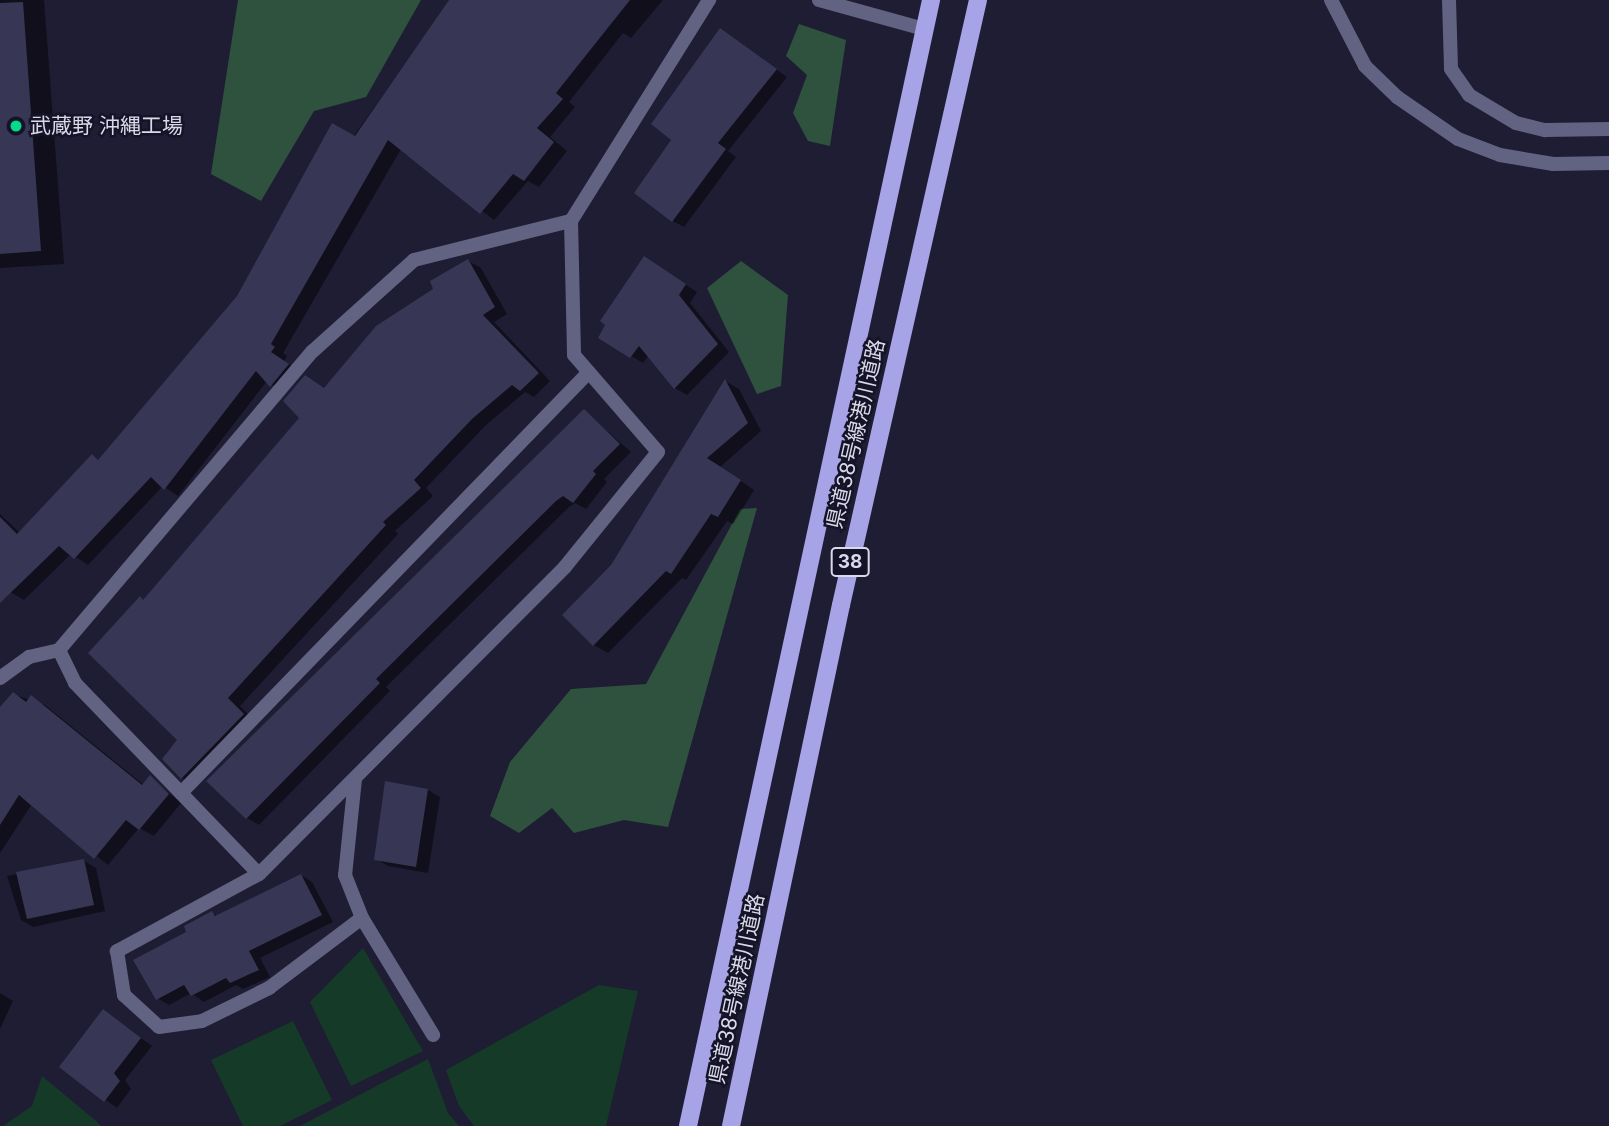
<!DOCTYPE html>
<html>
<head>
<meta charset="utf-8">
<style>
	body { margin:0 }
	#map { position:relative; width:1609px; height:1126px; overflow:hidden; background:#1e1d33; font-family:Inter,"Noto Sans JP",sans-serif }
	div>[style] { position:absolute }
	.green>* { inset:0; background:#163a28 }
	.forest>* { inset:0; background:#2e523e }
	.shadow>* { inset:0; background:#0007 }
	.building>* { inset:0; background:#373655 }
	.service>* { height:14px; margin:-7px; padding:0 7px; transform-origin:7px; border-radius:7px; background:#626282 }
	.minor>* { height:14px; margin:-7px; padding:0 7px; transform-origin:7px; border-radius:7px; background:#626282 }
	.primary>* { height:18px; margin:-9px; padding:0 9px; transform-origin:9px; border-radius:9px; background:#a6a3e7 }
	.dots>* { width:19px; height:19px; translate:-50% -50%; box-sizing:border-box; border:4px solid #151328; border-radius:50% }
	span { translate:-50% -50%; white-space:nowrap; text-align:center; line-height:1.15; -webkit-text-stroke:5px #151328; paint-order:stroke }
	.shield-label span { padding:2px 5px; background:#151328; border:2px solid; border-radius:5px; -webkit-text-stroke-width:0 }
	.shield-label { font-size:19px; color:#d9d9e8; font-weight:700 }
	.poi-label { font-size:21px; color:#d9d9e8 }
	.left { translate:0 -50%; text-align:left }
	.street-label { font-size:21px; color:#d9d9e8 }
</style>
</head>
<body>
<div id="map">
	<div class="green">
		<div style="clip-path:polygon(363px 948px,423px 1051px,351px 1086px,310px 1002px)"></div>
		<div style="clip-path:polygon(599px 985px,638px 991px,606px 1126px,474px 1126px,459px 1106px,446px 1070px)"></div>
		<div style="clip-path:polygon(293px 1021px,332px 1100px,280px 1126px,243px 1126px,211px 1060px)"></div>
		<div style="clip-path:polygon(428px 1059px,448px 1113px,459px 1126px,300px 1126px)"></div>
		<div style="clip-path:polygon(42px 1076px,96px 1121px,101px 1126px,3px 1126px,32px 1106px)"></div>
	</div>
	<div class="forest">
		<div style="clip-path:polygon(238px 0,421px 0,366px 97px,314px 111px,261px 201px,211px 174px)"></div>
		<div style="clip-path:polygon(799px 24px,846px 40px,830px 146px,808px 141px,793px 113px,807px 75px,786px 56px)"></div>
		<div style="clip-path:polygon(741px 261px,788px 295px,781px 386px,757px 394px,707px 288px)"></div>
		<div style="clip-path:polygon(757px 508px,668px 827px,624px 820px,574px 833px,552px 808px,519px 833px,490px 816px,510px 762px,571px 689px,646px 684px,740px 509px)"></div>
	</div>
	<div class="shadow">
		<div style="clip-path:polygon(0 0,44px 0,64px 264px,0 268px)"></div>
		<div style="clip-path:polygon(451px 0,663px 0,631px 38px,623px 33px,569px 102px,575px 107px,550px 137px,567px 151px,539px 187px,528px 181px,494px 220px,401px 149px,283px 353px,287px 356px,284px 361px,302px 373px,285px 393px,267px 381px,178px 496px,163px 486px,88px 565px,71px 554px,24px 600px,10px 592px,0 582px,0 514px,20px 533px,92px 456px,100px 461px,239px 297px)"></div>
		<div style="clip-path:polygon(721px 30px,787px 77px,728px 151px,736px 157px,684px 227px,673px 221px,674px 140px)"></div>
		<div style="clip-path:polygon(468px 261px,481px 268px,507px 314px,494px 322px,550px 381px,534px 397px,525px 392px,485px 426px,426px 488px,433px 496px,395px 531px,398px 534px,240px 706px,256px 722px,195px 785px,182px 778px,179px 740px,144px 601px,325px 389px)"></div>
		<div style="clip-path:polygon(656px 266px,697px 292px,690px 303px,729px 352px,687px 395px,675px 388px,649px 355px,643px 363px,600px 337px)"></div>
		<div style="clip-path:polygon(725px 381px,739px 389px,761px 431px,720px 467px,754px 490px,733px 524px,727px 521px,686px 580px,682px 578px,608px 653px,594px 645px)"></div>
		<div style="clip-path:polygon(584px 411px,631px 452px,604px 479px,607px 482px,586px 509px,575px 503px,569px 507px,386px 687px,390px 691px,259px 825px,247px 818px)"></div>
		<div style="clip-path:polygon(13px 694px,45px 705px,144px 785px,150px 777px,181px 803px,154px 836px,139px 828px,108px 865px,32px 804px,0 853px,0 709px)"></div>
		<div style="clip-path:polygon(428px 790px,440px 797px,428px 873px,388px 866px,376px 859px)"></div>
		<div style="clip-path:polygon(84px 861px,96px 868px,105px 911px,33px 927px,21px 920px,7px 876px)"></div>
		<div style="clip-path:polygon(301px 875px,312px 882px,333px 922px,260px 958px,270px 977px,243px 989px,236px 985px,204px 1002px,191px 993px,169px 1005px,157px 998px,189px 933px,212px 913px,218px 916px)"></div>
		<div style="clip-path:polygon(0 993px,13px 1001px,0 1029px)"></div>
		<div style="clip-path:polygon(104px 1012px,152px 1046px,125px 1080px,131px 1089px,117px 1108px,61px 1067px)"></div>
	</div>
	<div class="building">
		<div style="clip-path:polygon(449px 0,630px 0,556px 93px,563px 99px,537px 128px,554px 142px,524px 181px,513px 174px,480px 214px,388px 140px,271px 344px,275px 347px,271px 352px,289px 364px,270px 387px,256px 371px,164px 490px,151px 477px,74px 559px,59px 546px,0 603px,0 517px,17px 534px,92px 454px,98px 460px,237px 296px,332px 123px,355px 136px)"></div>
		<div style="clip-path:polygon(23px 2px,41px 251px,0 254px,0 3px)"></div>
		<div style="clip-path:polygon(720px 28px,777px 69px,718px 143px,726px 149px,672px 222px,634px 193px,671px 140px,651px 124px)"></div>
		<div style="clip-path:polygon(644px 256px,686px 284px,679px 295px,718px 344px,674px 389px,639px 346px,630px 358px,598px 338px,605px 325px,600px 321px)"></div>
		<div style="clip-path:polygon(468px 259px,495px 307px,483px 315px,539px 373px,520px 391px,512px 385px,472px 419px,414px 480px,421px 488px,383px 522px,386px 525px,228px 698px,244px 714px,181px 779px,162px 759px,177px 740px,88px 653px,140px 596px,143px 600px,299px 418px,283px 401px,305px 375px,324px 388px,376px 326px,433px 289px,430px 281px)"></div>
		<div style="clip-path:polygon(725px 379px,748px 423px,707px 458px,741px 480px,718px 517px,711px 514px,671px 574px,666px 571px,593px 646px,562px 615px,611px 565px)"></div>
		<div style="clip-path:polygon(584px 409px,620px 444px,593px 471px,596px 474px,573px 503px,563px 496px,556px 501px,376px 679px,380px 683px,246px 819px,206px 781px)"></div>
		<div style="clip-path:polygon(13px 692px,26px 702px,31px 695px,142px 785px,150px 775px,169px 794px,139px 830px,126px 820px,94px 859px,19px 795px,0 825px,0 707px)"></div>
		<div style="clip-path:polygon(385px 781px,428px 789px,416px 867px,374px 860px)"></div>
		<div style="clip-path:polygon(84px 859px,94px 905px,27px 919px,16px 872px)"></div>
		<div style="clip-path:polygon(301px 874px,322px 915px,249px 951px,259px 970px,230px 983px,226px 978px,191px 996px,184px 985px,156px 1000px,133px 960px,186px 932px,184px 926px,212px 911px,215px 916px)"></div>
		<div style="clip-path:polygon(103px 1009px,141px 1038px,114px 1073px,120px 1081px,104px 1102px,59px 1067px)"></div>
	</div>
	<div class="service">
		<div style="left:1331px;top:0;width:74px;rotate:62.7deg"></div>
		<div style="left:1365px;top:66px;width:45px;rotate:44.1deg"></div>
		<div style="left:1397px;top:97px;width:74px;rotate:34.5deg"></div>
		<div style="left:1458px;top:139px;width:45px;rotate:20.9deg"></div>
		<div style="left:1500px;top:155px;width:54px;rotate:9.6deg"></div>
		<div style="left:1553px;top:164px;width:56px;rotate:-1deg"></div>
		<div style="left:1449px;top:0;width:69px;rotate:88.3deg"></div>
		<div style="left:1451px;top:69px;width:32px;rotate:55deg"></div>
		<div style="left:1469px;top:95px;width:55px;rotate:30.8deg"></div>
		<div style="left:1516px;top:123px;width:30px;rotate:14deg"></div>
		<div style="left:1545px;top:130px;width:64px;rotate:-0.9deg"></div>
		<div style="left:181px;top:793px;width:586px;rotate:-45.9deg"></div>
	</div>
	<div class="minor">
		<div style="left:819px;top:0;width:109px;rotate:15.4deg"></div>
		<div style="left:571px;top:221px;width:261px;rotate:-58deg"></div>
		<div style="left:59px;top:650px;width:37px;rotate:64deg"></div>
		<div style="left:75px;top:683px;width:265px;rotate:46.1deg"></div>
		<div style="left:0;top:678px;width:36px;rotate:-36deg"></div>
		<div style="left:29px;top:657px;width:31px;rotate:-13deg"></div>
		<div style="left:59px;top:650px;width:392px;rotate:-49.7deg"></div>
		<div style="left:313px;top:351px;width:136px;rotate:-42deg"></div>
		<div style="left:414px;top:260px;width:162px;rotate:-14deg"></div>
		<div style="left:571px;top:221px;width:134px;rotate:88.7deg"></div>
		<div style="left:574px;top:355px;width:128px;rotate:49.1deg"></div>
		<div style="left:658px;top:452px;width:148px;rotate:129deg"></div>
		<div style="left:565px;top:567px;width:433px;rotate:134.9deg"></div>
		<div style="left:259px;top:874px;width:162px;rotate:151.5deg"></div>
		<div style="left:117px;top:951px;width:45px;rotate:81deg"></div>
		<div style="left:124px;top:995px;width:47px;rotate:42.4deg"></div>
		<div style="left:159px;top:1027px;width:43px;rotate:-7.9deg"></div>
		<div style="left:202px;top:1021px;width:75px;rotate:-26.2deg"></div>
		<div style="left:269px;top:988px;width:116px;rotate:-37deg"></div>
		<div style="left:355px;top:779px;width:97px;rotate:95.9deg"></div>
		<div style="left:345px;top:875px;width:46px;rotate:68.4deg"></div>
		<div style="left:362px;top:918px;width:137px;rotate:58.7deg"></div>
	</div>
	<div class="primary">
		<div style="left:688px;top:1126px;width:1152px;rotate:-77.82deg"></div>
		<div style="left:731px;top:1126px;width:532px;rotate:-78.08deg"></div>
		<div style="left:841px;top:605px;width:620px;rotate:-77.24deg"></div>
	</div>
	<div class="dots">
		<div style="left:16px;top:126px;background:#05d98b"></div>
	</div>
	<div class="shield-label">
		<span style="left:850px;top:562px">38</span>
	</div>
	<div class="poi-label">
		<span class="left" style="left:30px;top:126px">武蔵野 沖縄工場</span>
	</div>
	<div class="street-label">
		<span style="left:856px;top:434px;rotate:-77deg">県道38号線港川道路</span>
		<span style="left:737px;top:989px;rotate:-78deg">県道38号線港川道路</span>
	</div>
</div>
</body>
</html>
